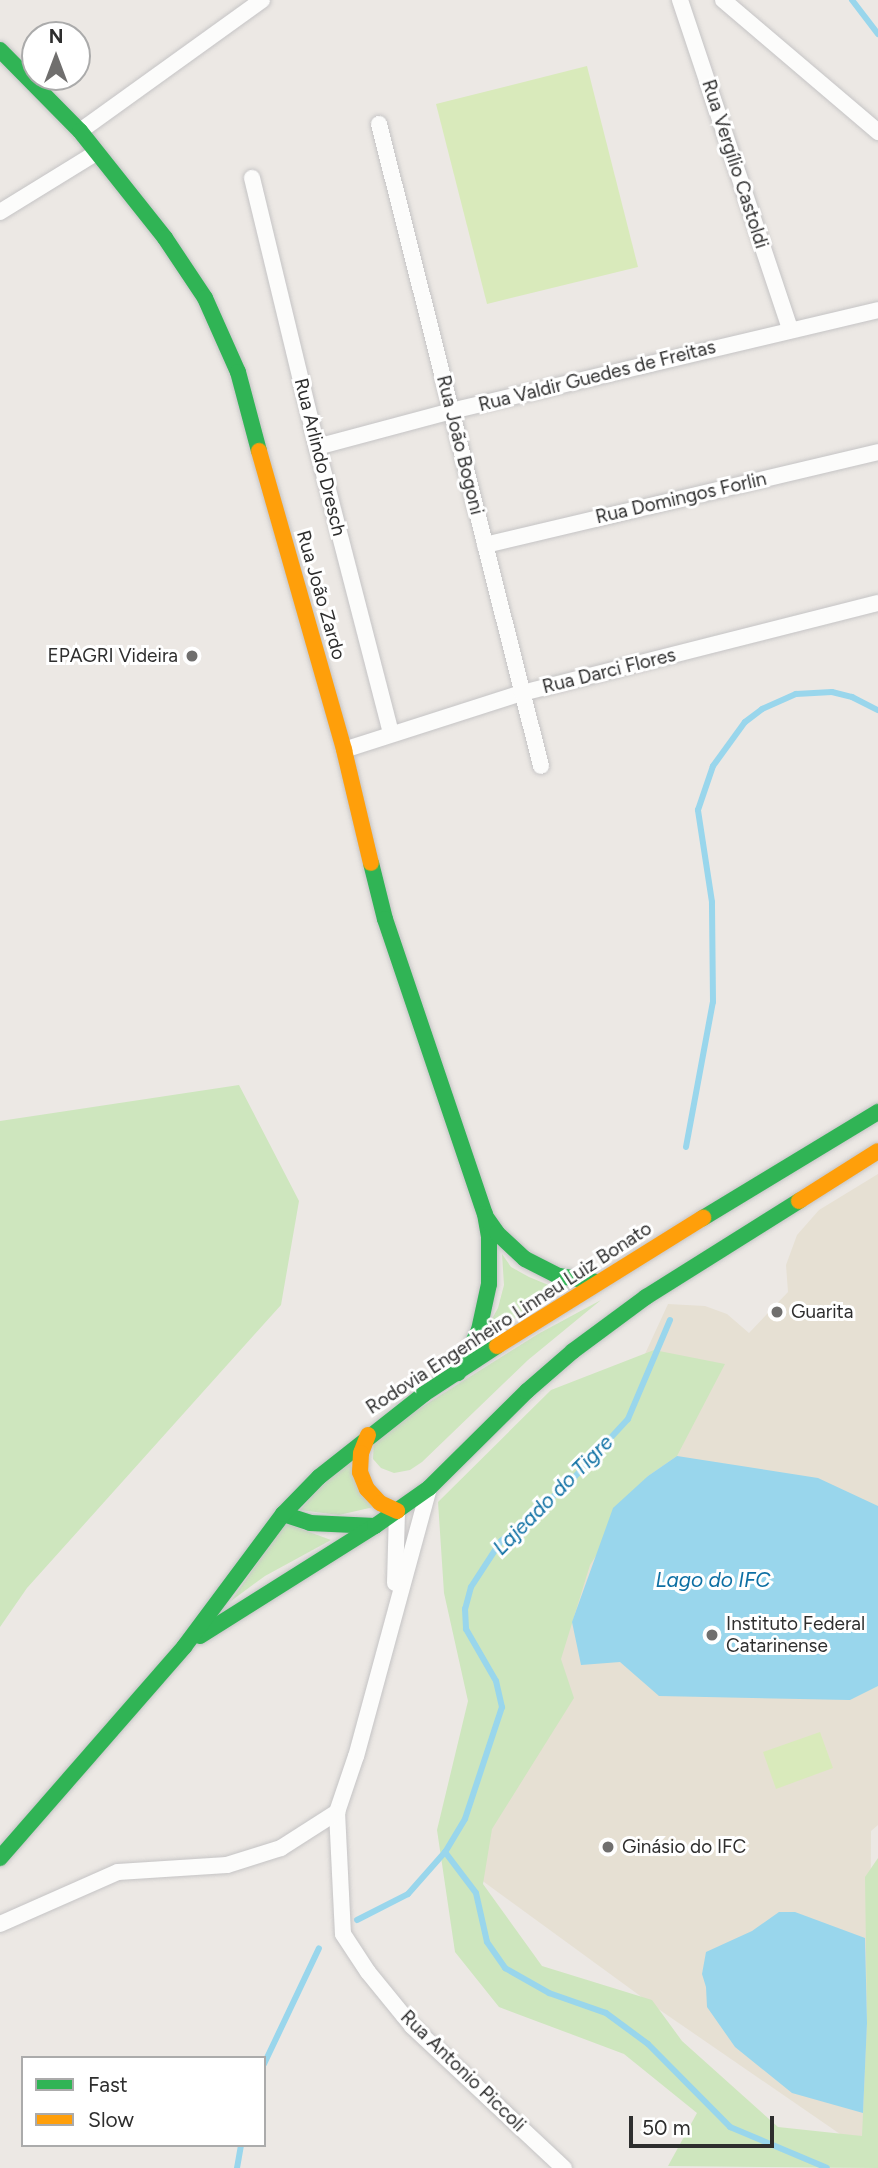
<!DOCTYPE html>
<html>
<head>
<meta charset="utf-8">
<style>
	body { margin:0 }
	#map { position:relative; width:878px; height:2168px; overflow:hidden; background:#ece8e4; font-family:Figtree,sans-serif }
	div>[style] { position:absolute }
	.education>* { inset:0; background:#e6e0d3 }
	.green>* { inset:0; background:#cee6be }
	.pitch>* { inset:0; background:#d9eabb }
	.water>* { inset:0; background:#99d6ec }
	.stream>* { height:6px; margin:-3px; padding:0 3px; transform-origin:3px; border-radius:3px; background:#99d6ec }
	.roads { filter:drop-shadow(0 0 2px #c5c4c5) drop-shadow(0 0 2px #c5c4c5) }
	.street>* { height:16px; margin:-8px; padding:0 8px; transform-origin:8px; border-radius:8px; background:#fcfcfb }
	.fast>* { height:16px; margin:-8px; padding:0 8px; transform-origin:8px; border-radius:8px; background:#30b455 }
	.slow>* { height:16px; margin:-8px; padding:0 8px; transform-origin:8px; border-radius:8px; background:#ff9f0a }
	.dots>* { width:19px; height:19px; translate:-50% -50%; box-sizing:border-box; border:4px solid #fff; border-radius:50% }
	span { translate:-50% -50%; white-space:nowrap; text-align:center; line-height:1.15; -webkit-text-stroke:6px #fff; paint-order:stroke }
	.street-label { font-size:19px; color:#2e2e2e }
	.poi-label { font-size:19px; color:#2e2e2e }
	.right { translate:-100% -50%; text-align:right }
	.left { translate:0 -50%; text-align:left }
	.water-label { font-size:21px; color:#0d6fa3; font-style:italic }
	.legend { position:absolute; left:21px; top:2056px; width:245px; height:91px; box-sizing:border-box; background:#fff; border:2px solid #ababab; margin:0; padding:9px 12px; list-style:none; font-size:21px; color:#2e2e2e }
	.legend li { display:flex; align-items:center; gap:14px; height:35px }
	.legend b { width:35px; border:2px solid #ababab }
	.north { position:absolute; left:21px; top:21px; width:70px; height:70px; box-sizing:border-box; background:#fff; border:2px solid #ababab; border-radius:50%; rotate:0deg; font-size:19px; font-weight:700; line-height:28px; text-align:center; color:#2e2e2e }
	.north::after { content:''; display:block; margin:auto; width:24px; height:32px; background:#706f6e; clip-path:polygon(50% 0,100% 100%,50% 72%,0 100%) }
	.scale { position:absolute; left:629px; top:2116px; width:145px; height:32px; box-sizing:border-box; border:4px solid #2e2e2e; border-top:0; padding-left:9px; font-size:21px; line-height:24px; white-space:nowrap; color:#2e2e2e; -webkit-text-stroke:5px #fff; paint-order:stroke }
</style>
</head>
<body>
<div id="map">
	<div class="education">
		<div style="clip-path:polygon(878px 1174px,878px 1825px,871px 1831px,869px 2154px,654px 2006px,458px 1863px,540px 1582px,668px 1304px,705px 1306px,727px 1314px,749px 1333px,788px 1292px,786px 1265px,797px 1235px,819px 1210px)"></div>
	</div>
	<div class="green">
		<div style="clip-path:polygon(239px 1085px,299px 1201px,281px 1305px,27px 1588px,0 1627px,0 1121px)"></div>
		<div style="clip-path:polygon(502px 1254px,511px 1267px,529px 1277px,551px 1286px,569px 1287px,482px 1337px,498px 1308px,504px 1285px)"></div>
		<div style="clip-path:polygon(601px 1300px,528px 1360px,422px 1462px,410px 1470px,394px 1473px,381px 1468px,373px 1459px,374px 1437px,538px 1334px)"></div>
		<div style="clip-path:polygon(654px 1350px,725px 1364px,677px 1456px,648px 1476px,590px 1565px,561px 1659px,574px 1698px,492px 1829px,483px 1884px,542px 1966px,652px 2000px,682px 2041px,778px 2127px,862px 2136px,867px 2023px,865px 1877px,878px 1858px,878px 2168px,668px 2166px,697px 2113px,624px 2054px,499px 2007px,455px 1952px,437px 1830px,468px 1701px,444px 1593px,438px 1502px,551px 1390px)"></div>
		<div style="clip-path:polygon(345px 1457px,378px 1506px,339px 1515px,300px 1510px)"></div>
		<div style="clip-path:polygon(285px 1523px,331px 1540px,265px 1576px,231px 1601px)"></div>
	</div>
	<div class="pitch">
		<div style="clip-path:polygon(587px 66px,638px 267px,487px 304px,436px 104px)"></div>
		<div style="clip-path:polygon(820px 1732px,833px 1768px,776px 1789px,763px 1752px)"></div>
	</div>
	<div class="water">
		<div style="clip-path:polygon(677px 1456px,818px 1478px,878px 1506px,878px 1686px,850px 1700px,659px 1696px,620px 1662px,581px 1665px,572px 1622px,613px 1508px,648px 1476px)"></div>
		<div style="clip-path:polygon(779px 1912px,795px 1912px,865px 1938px,867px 2023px,863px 2113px,792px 2093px,735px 2047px,707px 2007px,706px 1987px,702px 1974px,706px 1952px,752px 1931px)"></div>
	</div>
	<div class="stream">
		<div style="left:852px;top:0;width:43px;rotate:52.6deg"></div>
		<div style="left:686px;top:1147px;width:147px;rotate:-79.5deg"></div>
		<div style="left:713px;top:1002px;width:100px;rotate:-90.6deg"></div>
		<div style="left:712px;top:902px;width:93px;rotate:-98.7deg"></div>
		<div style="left:698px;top:810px;width:46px;rotate:-71.2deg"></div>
		<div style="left:713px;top:766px;width:54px;rotate:-54deg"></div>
		<div style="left:745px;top:722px;width:21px;rotate:-37deg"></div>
		<div style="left:762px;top:709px;width:37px;rotate:-24deg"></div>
		<div style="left:796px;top:694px;width:36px;rotate:-3deg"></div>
		<div style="left:832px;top:692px;width:21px;rotate:14deg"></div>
		<div style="left:852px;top:697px;width:29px;rotate:27deg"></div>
		<div style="left:670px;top:1320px;width:108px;rotate:113deg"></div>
		<div style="left:628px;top:1419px;width:87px;rotate:132.7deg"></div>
		<div style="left:569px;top:1483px;width:89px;rotate:139.5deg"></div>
		<div style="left:501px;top:1541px;width:55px;rotate:123.1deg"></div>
		<div style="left:471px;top:1587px;width:23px;rotate:105deg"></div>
		<div style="left:465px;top:1609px;width:20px;rotate:87deg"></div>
		<div style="left:466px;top:1629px;width:60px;rotate:60deg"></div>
		<div style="left:496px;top:1681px;width:27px;rotate:77deg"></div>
		<div style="left:502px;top:1707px;width:118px;rotate:108.3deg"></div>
		<div style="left:465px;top:1819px;width:39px;rotate:121deg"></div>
		<div style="left:445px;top:1852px;width:51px;rotate:52.9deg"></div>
		<div style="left:476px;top:1893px;width:50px;rotate:77.3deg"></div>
		<div style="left:487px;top:1942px;width:32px;rotate:55deg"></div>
		<div style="left:505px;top:1968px;width:51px;rotate:29.6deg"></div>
		<div style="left:549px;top:1993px;width:60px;rotate:19.3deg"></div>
		<div style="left:606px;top:2013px;width:52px;rotate:36.4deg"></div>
		<div style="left:648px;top:2044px;width:117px;rotate:45.3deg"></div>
		<div style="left:730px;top:2127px;width:105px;rotate:22.9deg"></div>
		<div style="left:357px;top:1920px;width:57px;rotate:-27deg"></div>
		<div style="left:408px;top:1894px;width:56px;rotate:-48.6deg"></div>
		<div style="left:264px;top:2064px;width:128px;rotate:-64.6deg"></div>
		<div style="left:237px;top:2168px;width:23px;rotate:-80deg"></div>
	</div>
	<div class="roads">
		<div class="street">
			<div style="left:680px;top:0;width:347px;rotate:71.5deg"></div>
			<div style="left:723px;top:0;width:204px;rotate:40.4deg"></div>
			<div style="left:379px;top:124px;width:662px;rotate:75.84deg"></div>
			<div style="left:80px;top:131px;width:224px;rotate:-35.7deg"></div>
			<div style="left:252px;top:178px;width:277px;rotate:76.4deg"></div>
			<div style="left:317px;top:447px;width:296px;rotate:75.5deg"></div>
			<div style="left:0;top:212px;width:113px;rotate:-31.6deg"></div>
			<div style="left:317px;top:447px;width:139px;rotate:-15deg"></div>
			<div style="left:451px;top:411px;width:439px;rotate:-13.3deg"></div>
			<div style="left:485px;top:545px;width:404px;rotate:-13.3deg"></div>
			<div style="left:344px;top:750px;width:187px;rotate:-17.8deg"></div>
			<div style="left:522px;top:693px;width:367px;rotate:-14.2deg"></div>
			<div style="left:429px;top:1488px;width:278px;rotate:105.2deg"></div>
			<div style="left:356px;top:1756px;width:59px;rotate:108.7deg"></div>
			<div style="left:337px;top:1812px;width:122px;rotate:87.2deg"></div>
			<div style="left:343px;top:1934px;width:45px;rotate:56.7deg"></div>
			<div style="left:368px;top:1972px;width:70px;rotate:50.8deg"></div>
			<div style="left:412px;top:2026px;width:208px;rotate:43.1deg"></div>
			<div style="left:395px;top:1583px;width:72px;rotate:-88.4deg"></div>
			<div style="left:0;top:1924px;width:129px;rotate:-23.8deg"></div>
			<div style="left:118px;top:1872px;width:109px;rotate:-3.7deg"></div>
			<div style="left:227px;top:1865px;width:57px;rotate:-17.5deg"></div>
			<div style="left:281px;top:1848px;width:67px;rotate:-32.7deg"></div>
		</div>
		<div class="fast">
			<div style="left:0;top:50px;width:114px;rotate:45.4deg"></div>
			<div style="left:80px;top:131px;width:137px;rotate:51.5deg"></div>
			<div style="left:165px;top:238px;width:72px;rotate:56.3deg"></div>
			<div style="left:205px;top:298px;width:81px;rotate:66deg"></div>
			<div style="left:238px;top:372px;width:82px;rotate:75.1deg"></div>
			<div style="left:371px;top:863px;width:58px;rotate:76deg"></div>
			<div style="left:385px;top:919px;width:311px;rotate:71.3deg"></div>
			<div style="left:485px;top:1214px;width:23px;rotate:80deg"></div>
			<div style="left:489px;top:1237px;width:47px;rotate:90deg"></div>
			<div style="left:489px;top:1284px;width:47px;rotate:102.3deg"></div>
			<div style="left:479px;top:1330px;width:48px;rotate:116deg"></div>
			<div style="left:486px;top:1217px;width:19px;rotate:55deg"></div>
			<div style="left:497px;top:1233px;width:38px;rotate:43deg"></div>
			<div style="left:525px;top:1259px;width:38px;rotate:27deg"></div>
			<div style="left:559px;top:1276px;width:38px;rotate:9deg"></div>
			<div style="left:703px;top:1218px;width:205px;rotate:-31.2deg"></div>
			<div style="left:283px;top:1514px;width:28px;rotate:18deg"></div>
			<div style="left:310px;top:1523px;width:65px;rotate:2.6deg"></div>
			<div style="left:200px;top:1636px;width:207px;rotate:-32.2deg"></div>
			<div style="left:375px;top:1526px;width:66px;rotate:-35.1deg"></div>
			<div style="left:429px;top:1488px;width:138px;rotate:-44.7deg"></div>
			<div style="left:527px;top:1391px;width:61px;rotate:-41deg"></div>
			<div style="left:573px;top:1351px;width:91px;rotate:-36.5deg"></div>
			<div style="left:646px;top:1297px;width:181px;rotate:-32.1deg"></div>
			<div style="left:0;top:1858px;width:280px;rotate:-48.9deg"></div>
			<div style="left:184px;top:1647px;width:166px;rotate:-53.3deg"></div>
			<div style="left:283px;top:1514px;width:52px;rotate:-45.8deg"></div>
			<div style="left:319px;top:1477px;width:134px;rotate:-38.3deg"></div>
			<div style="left:424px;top:1394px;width:87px;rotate:-33.3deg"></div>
		</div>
		<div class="slow">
			<div style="left:259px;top:451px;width:311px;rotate:74.1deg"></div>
			<div style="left:344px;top:750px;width:116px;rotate:76.6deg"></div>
			<div style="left:799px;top:1201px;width:93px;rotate:-32.3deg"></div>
			<div style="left:497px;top:1346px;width:243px;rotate:-31.9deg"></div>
			<div style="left:368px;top:1435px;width:19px;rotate:111deg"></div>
			<div style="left:361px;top:1453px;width:19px;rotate:93deg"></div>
			<div style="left:360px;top:1472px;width:18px;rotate:68deg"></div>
			<div style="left:367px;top:1489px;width:19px;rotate:47deg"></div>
			<div style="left:380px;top:1503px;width:19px;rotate:25deg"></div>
		</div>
	</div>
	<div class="dots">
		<div style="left:192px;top:656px;background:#706f6e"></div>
		<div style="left:777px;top:1312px;background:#706f6e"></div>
		<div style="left:712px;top:1635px;background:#706f6e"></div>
		<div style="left:608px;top:1847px;background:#706f6e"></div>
	</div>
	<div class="street-label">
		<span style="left:735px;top:164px;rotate:72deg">Rua Vergílio Castoldi</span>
		<span style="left:597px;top:376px;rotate:-14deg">Rua Valdir Guedes de Freitas</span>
		<span style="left:460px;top:445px;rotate:76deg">Rua João Bogoni</span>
		<span style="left:320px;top:457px;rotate:76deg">Rua Arlindo Dresch</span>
		<span style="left:681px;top:498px;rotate:-13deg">Rua Domingos Forlin</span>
		<span style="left:321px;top:595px;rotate:74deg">Rua João Zardo</span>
		<span style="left:609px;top:671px;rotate:-14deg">Rua Darci Flores</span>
		<span style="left:509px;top:1318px;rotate:-33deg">Rodovia Engenheiro Linneu Luiz Bonato</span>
		<span style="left:463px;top:2071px;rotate:44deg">Rua Antonio Piccoli</span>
	</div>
	<div class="poi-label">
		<span class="right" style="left:178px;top:656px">EPAGRI Videira</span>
		<span class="left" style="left:791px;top:1312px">Guarita</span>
		<span class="left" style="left:726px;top:1635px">Instituto Federal<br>Catarinense</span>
		<span class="left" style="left:622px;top:1847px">Ginásio do IFC</span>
	</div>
	<div class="water-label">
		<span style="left:553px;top:1495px;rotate:-45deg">Lajeado do Tigre</span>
		<span style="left:713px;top:1580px">Lago do IFC</span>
	</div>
	<ul class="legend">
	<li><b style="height:9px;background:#30b455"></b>Fast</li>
	<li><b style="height:9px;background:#ff9f0a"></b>Slow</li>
	</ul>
	<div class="north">N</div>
	<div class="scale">50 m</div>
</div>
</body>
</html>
